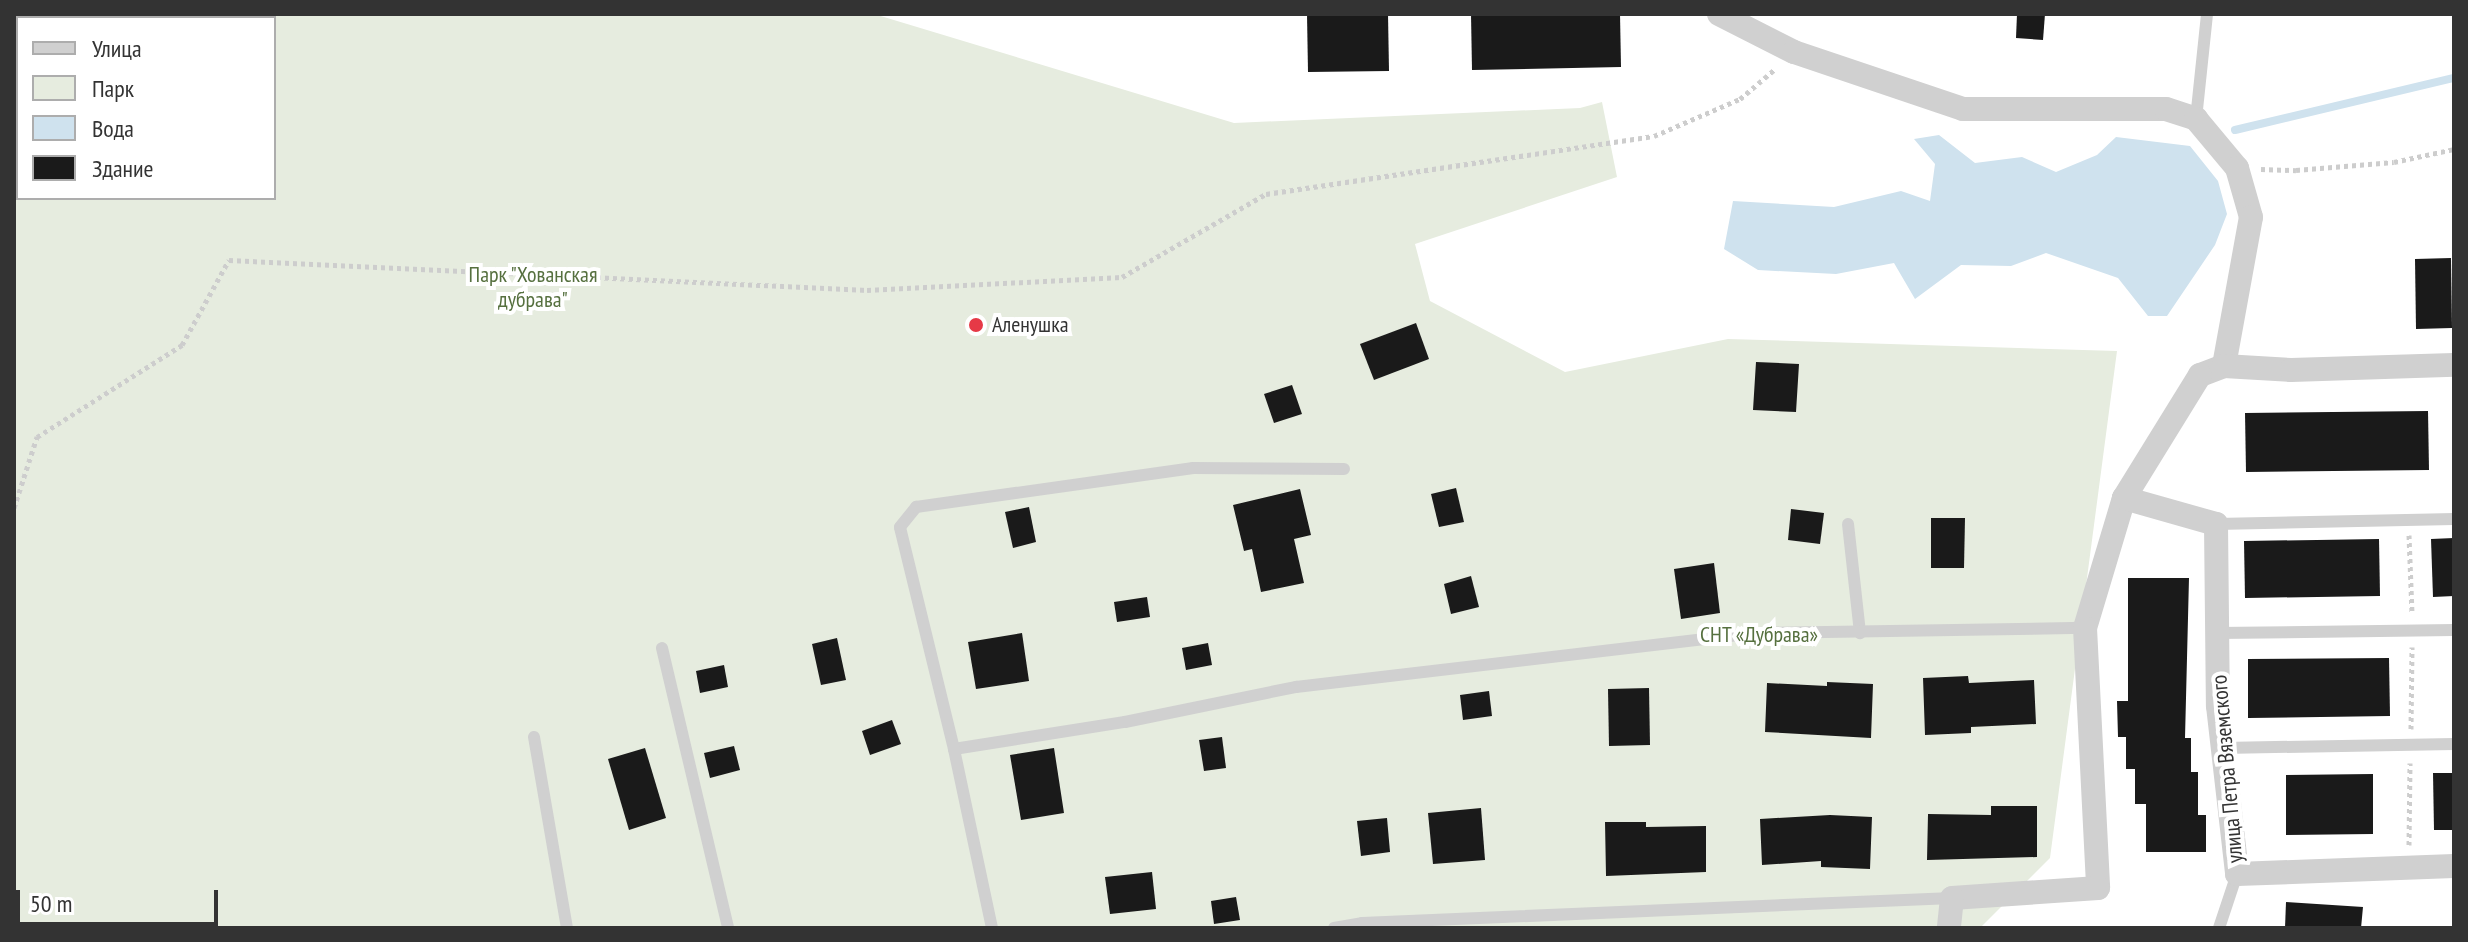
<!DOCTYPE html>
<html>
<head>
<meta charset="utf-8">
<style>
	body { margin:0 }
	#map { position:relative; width:2468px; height:942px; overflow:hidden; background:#fff; font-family:"PT Sans Narrow",sans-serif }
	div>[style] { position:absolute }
	.green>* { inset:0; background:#e6ecdf }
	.water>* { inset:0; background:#cfe2ee }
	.stream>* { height:8px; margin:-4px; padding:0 4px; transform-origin:4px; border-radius:4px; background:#cfe2ee }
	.building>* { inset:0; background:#1a1a1a }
	.path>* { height:5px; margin-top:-2.5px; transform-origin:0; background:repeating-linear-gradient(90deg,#cdcdcd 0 4px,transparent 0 8px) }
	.service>* { height:12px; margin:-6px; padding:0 6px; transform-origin:6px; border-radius:6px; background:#d0d0d0 }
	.minor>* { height:24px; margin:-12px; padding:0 12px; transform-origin:12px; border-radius:12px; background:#d0d0d0 }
	.dots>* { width:22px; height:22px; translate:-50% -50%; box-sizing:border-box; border:4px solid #fff; border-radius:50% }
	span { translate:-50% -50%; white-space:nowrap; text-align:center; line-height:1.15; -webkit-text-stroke:8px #fff; paint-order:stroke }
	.park-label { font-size:22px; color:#56703f }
	.poi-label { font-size:22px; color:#333 }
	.left { translate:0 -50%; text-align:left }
	.street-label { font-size:22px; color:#333 }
	.frame { position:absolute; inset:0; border:16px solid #333; pointer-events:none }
	.legend { position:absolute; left:16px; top:16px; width:260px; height:184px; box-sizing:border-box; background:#fff; border:2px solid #adadad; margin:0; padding:10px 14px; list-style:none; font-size:24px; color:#333 }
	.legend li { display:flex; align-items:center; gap:16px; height:40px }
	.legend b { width:40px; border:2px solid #adadad }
	.scale { position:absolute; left:16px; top:890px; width:202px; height:36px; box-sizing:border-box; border:4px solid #333; border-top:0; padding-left:10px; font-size:24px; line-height:28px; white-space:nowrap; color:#333; -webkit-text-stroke:6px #fff; paint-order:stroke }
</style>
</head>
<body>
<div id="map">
	<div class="green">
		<div style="clip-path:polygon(evenodd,14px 14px,874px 14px,1234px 123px,1580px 108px,1602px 102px,1617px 177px,1415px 244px,1430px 301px,1565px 372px,1728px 339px,2117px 351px,2050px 858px,1980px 928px,14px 928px,14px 14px,18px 18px,274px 18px,274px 198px,18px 198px,18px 18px)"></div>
	</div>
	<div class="water">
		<div style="clip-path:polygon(1939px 135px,1975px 163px,2022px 157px,2056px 172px,2097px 155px,2116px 137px,2190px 146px,2218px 181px,2227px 214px,2215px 245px,2167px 316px,2148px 316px,2118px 278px,2046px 253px,2011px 266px,1961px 265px,1915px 299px,1894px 263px,1836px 274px,1758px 270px,1724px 249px,1733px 201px,1834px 207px,1901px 191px,1930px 201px,1935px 164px,1914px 139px)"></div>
	</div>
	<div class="stream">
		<div style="left:2235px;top:130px;width:225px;rotate:-13.4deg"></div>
	</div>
	<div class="building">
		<div style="clip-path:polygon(1307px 14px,1388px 14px,1389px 71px,1308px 72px)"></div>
		<div style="clip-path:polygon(1471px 14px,1620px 14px,1621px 67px,1472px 70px)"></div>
		<div style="clip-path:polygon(2017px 14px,2045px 14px,2043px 40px,2016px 38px)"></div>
		<div style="clip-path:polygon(2451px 258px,2452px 328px,2416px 329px,2415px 259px)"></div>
		<div style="clip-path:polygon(1416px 323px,1429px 359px,1374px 380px,1360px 344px)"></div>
		<div style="clip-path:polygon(1756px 362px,1799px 364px,1796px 412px,1753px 410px)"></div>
		<div style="clip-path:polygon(1292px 385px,1302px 414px,1274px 423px,1264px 394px)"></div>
		<div style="clip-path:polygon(2428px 411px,2429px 470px,2246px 472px,2245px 413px)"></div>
		<div style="clip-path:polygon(1456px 488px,1464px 522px,1439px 527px,1431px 494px)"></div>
		<div style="clip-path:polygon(1300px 489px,1311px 535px,1294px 539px,1304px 583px,1261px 592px,1252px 549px,1244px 551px,1233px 505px)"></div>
		<div style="clip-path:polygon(1029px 507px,1036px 542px,1013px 548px,1005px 512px)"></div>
		<div style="clip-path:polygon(1791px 509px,1824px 513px,1820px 544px,1788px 540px)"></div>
		<div style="clip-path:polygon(1931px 518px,1965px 518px,1964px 568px,1931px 568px)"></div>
		<div style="clip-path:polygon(2454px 538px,2454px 596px,2433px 597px,2431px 539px)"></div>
		<div style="clip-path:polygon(2379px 539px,2380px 596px,2245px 598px,2244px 541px)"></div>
		<div style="clip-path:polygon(1714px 563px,1720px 613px,1681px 619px,1674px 569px)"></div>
		<div style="clip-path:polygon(1471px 576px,1479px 607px,1451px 614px,1444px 584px)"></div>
		<div style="clip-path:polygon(2128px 578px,2189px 578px,2185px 738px,2191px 738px,2191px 772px,2198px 772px,2198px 815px,2206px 815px,2206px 852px,2146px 852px,2146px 804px,2135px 804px,2135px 769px,2126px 769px,2126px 737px,2118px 737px,2117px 701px,2128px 701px)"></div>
		<div style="clip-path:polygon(1147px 597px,1150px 617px,1117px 622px,1114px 602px)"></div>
		<div style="clip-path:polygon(1022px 633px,1029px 681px,976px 689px,968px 642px)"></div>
		<div style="clip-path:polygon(837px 638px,846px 680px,821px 685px,812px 644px)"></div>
		<div style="clip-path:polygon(1208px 643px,1212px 665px,1186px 670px,1182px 648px)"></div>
		<div style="clip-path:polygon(2389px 658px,2390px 716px,2248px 718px,2248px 659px)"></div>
		<div style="clip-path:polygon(724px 665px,728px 687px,700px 693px,696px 671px)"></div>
		<div style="clip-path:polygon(1968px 676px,1969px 683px,2034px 680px,2036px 724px,1971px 727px,1971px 733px,1925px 735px,1923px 678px)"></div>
		<div style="clip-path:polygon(1827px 682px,1873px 684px,1871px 738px,1765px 732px,1767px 683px,1827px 686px)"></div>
		<div style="clip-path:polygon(1649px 688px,1650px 745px,1609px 746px,1608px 689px)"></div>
		<div style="clip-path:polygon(1489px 691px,1492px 716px,1463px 720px,1460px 695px)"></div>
		<div style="clip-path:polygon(892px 720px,901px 744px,870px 755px,862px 731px)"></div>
		<div style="clip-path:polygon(1222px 737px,1226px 768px,1204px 771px,1199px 740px)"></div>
		<div style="clip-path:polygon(734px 746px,740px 770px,710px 778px,704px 753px)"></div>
		<div style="clip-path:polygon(645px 748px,666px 818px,629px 830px,608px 759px)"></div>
		<div style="clip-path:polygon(1054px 748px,1064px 813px,1021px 820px,1010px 755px)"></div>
		<div style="clip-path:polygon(2433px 773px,2454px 773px,2454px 830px,2434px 830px)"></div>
		<div style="clip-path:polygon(2373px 774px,2373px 834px,2286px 835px,2286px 775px)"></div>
		<div style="clip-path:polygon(1991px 806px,2037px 806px,2037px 857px,1927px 860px,1928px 814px,1991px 815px)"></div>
		<div style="clip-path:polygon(1481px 808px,1485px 860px,1433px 864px,1428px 813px)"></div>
		<div style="clip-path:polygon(1830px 815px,1872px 817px,1870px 869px,1821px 867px,1821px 861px,1762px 865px,1760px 819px)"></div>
		<div style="clip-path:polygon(1387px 818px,1390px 852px,1361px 856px,1357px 821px)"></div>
		<div style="clip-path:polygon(1605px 822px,1646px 822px,1646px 827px,1706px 826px,1706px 872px,1606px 876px)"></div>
		<div style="clip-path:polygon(1152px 872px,1156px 909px,1110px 914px,1105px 877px)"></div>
		<div style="clip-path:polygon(1236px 897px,1240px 920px,1214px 924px,1211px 901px)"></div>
		<div style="clip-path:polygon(2286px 902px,2363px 907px,2361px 928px,2285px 928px)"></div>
	</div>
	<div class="path">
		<div style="left:2261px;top:169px;width:35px;rotate:2deg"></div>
		<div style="left:2296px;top:170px;width:98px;rotate:-4.7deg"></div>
		<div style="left:2394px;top:162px;width:61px;rotate:-12.2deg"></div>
		<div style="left:14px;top:508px;width:75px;rotate:-72.1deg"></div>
		<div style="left:37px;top:437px;width:172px;rotate:-32.4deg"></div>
		<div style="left:182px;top:345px;width:97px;rotate:-61.1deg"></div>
		<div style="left:229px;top:260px;width:639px;rotate:2.69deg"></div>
		<div style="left:867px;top:290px;width:255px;rotate:-2.9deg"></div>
		<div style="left:1122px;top:277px;width:166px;rotate:-30deg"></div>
		<div style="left:1266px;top:194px;width:392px;rotate:-8.5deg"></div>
		<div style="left:1654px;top:136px;width:94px;rotate:-23.3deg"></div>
		<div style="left:1740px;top:99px;width:46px;rotate:-40.6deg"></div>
		<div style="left:2409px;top:535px;width:78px;rotate:87.8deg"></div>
		<div style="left:2411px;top:729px;width:82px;rotate:-89.3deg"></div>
		<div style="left:2409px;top:845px;width:82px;rotate:-89.3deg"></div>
	</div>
	<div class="service">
		<div style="left:2196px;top:119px;width:106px;rotate:-84deg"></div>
		<div style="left:1848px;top:524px;width:110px;rotate:83.7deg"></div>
		<div style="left:2216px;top:524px;width:238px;rotate:-1.2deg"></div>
		<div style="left:2217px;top:633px;width:237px;rotate:-0.7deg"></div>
		<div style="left:662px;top:648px;width:288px;rotate:76.7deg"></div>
		<div style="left:534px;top:737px;width:194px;rotate:80.2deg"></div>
		<div style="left:2223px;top:748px;width:231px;rotate:-1deg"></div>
		<div style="left:954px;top:749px;width:173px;rotate:-9deg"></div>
		<div style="left:1125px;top:722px;width:175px;rotate:-11.6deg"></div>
		<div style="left:1296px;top:687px;width:463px;rotate:-6.7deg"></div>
		<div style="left:1756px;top:633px;width:329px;rotate:-0.9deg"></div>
		<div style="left:992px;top:928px;width:183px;rotate:-102deg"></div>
		<div style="left:954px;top:749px;width:228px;rotate:-103.7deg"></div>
		<div style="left:900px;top:527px;width:26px;rotate:-51deg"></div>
		<div style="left:916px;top:507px;width:280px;rotate:-8deg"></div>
		<div style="left:1193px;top:468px;width:151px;rotate:0.4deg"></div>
		<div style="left:1334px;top:928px;width:28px;rotate:-10deg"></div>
		<div style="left:1362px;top:923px;width:591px;rotate:-2.43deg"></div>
		<div style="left:2219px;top:928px;width:57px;rotate:-71.6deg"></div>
	</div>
	<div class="minor">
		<div style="left:1719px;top:14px;width:84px;rotate:26.9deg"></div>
		<div style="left:1794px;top:52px;width:178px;rotate:18.6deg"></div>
		<div style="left:1963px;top:109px;width:203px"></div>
		<div style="left:2166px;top:109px;width:32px;rotate:18deg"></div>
		<div style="left:2196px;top:119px;width:64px;rotate:50.1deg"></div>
		<div style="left:2237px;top:168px;width:51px;rotate:74.1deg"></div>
		<div style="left:2251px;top:217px;width:151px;rotate:100.3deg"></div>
		<div style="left:2224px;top:366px;width:26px;rotate:159deg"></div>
		<div style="left:2200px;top:375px;width:145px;rotate:121.7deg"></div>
		<div style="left:2124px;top:498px;width:136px;rotate:106.7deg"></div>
		<div style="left:2085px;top:628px;width:260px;rotate:87.1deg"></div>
		<div style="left:2098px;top:888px;width:146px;rotate:176.1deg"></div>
		<div style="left:1952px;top:898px;width:30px;rotate:96deg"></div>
		<div style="left:2224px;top:366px;width:67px;rotate:3.4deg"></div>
		<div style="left:2291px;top:370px;width:163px;rotate:-1.8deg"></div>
		<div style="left:2124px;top:498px;width:96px;rotate:15.8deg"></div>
		<div style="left:2216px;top:524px;width:182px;rotate:89.4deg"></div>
		<div style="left:2218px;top:706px;width:169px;rotate:83.5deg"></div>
		<div style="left:2237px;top:874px;width:217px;rotate:-2.1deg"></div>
	</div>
	<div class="dots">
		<div style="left:976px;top:325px;background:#e63946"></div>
	</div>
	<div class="park-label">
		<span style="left:533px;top:287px">Парк "Хованская<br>дубрава"</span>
		<span style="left:1759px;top:635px">СНТ «Дубрава»</span>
	</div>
	<div class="poi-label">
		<span class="left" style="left:992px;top:325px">Аленушка</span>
	</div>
	<div class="street-label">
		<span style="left:2227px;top:769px;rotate:-95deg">улица Петра Вяземского</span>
	</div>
	<div class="frame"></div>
	<ul class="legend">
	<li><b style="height:10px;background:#d0d0d0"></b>Улица</li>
	<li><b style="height:22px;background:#e6ecdf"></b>Парк</li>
	<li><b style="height:22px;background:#cfe2ee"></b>Вода</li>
	<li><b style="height:22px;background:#1a1a1a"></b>Здание</li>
	</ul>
	<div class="scale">50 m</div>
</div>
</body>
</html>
